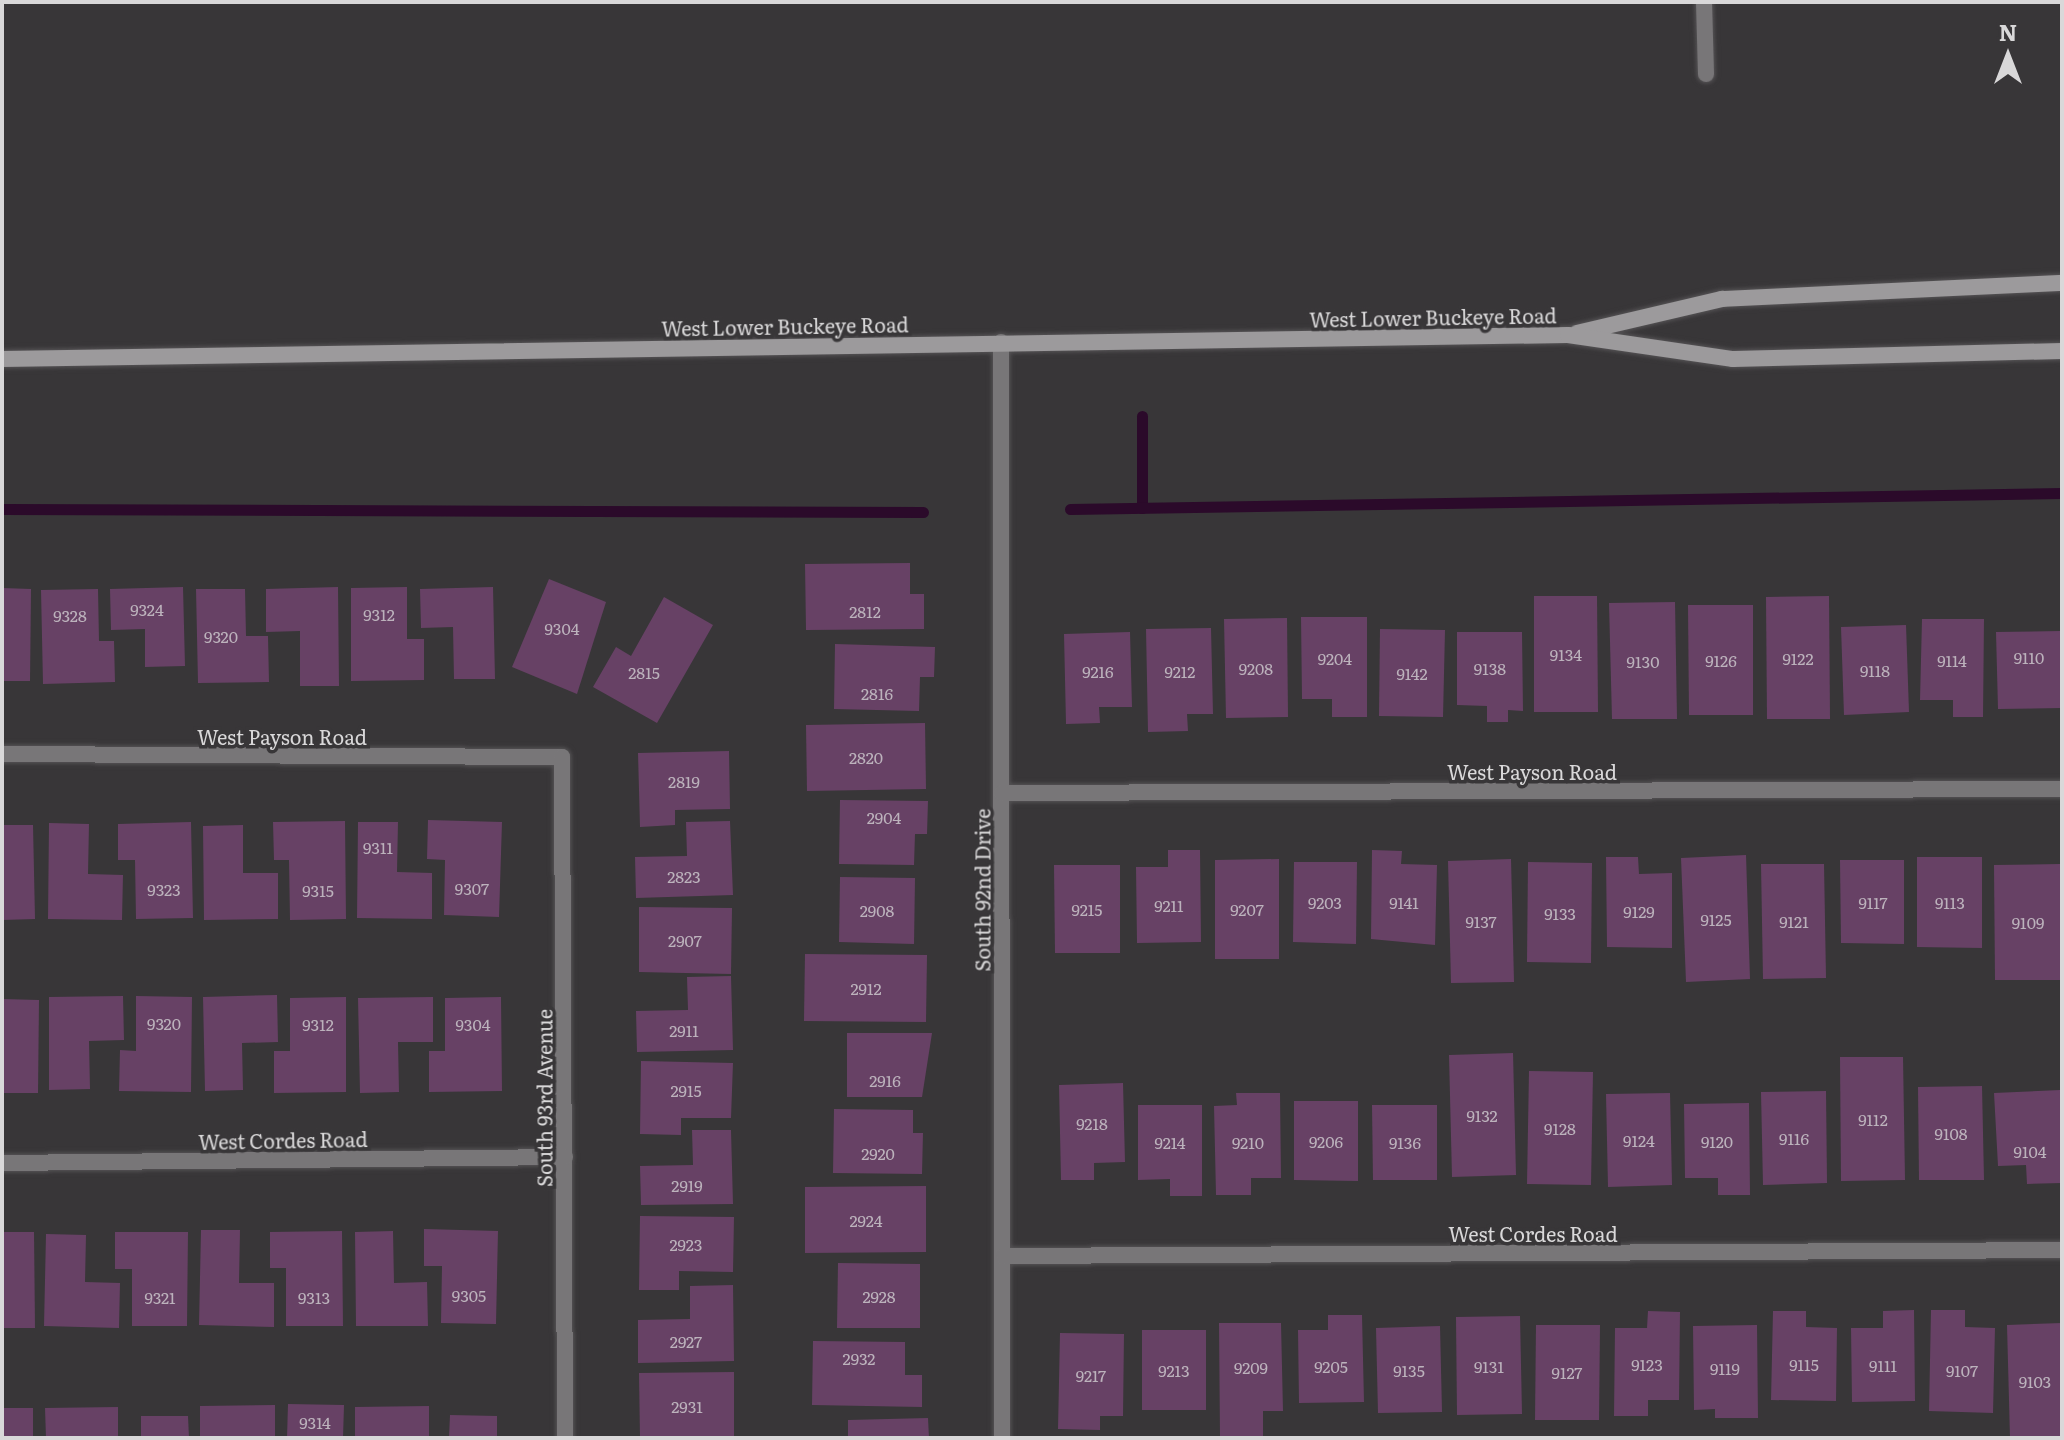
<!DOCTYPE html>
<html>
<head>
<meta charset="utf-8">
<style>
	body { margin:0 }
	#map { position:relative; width:2064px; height:1440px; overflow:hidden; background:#383638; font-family:Literata,serif }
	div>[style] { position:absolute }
	.stream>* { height:11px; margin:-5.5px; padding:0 5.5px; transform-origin:5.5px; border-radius:5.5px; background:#2b0a2a }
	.building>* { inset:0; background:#674165 }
	.roads { filter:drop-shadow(0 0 2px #555355) drop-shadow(0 0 2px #555355) }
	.lane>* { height:16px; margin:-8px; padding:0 8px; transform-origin:8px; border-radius:8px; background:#787678 }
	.street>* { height:16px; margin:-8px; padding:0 8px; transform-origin:8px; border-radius:8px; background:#787678 }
	.secondary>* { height:16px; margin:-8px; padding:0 8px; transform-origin:8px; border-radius:8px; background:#9c9a9c }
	span { translate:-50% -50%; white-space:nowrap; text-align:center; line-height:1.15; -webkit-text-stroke:7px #383638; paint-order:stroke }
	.number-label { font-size:16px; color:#bcb2bc }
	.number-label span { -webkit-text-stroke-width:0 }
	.street-label { font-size:20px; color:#d9d8d9 }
	.frame { position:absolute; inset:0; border:4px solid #d9d8d9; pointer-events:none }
	.north { position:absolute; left:1968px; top:16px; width:80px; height:80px; -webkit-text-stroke:6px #383638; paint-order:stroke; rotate:0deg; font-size:22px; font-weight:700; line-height:32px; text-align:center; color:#d9d8d9 }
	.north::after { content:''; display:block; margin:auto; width:28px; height:36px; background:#d9d8d9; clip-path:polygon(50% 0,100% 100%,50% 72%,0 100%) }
</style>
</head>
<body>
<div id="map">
	<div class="stream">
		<div style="left:1142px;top:416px;width:92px;rotate:90deg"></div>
		<div style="left:2px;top:509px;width:921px;rotate:0.19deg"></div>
		<div style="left:1070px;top:509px;width:992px;rotate:-0.92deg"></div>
	</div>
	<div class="building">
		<div style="clip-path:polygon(910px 563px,910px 594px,924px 594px,924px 629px,806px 630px,805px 564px)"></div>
		<div style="clip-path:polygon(549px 579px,606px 602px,577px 694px,512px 667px)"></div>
		<div style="clip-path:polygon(183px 587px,185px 666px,145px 667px,145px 629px,111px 630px,110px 589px)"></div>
		<div style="clip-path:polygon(338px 587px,339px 686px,300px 686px,300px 631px,266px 632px,266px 589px)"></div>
		<div style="clip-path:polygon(407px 587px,407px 639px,424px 639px,424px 680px,351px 681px,351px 588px)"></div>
		<div style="clip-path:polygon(493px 587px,495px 679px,454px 679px,453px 627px,421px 628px,420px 589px)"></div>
		<div style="clip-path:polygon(2px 588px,31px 589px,30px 681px,2px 681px)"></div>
		<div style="clip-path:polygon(98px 589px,99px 641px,114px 641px,115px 682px,43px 684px,41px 590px)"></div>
		<div style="clip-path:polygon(196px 589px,245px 589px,246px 636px,268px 636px,269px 682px,198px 683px)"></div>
		<div style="clip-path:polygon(1534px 596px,1597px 596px,1598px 712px,1534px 712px)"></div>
		<div style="clip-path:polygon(1829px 596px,1830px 719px,1767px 719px,1766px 597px)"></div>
		<div style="clip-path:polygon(664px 597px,713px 625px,657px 723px,593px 687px,616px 647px,631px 656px)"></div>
		<div style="clip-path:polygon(1675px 602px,1677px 719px,1612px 719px,1609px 603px)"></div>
		<div style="clip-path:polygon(1688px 605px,1753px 605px,1753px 715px,1689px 715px)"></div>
		<div style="clip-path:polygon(1301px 617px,1367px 617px,1367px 717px,1332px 717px,1332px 699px,1302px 699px)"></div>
		<div style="clip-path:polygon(1287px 618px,1288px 717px,1226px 718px,1224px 619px)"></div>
		<div style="clip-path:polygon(1922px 619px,1984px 619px,1983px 717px,1953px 717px,1953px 700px,1920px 700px)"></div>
		<div style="clip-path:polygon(1906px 625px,1909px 712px,1844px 715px,1841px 627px)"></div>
		<div style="clip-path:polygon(1211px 628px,1213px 714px,1187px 714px,1188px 731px,1148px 732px,1146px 629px)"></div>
		<div style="clip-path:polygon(1380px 629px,1445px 630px,1443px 717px,1379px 716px)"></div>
		<div style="clip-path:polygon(2061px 631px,2062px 708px,1998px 709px,1996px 632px)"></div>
		<div style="clip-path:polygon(1130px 632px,1132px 707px,1099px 707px,1100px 723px,1066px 724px,1064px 634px)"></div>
		<div style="clip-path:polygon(1457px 632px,1522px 632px,1523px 711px,1508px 710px,1508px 722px,1487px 722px,1487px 706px,1457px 705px)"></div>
		<div style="clip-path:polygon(835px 644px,935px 647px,934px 677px,920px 677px,919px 711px,834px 709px)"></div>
		<div style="clip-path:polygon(925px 723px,926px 789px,807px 791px,806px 725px)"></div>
		<div style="clip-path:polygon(729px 751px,730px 809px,675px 810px,675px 825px,640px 827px,638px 753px)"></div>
		<div style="clip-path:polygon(840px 800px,928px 801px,927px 834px,915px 834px,914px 865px,839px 864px)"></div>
		<div style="clip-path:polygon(428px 820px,502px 822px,499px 917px,444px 915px,445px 860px,427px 859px)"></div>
		<div style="clip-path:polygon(345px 821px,346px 919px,290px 920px,289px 860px,274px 860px,273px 822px)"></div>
		<div style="clip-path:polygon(730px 821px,733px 895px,636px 898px,635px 857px,687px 856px,686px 822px)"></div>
		<div style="clip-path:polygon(191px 822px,193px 918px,136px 919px,135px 860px,118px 860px,118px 824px)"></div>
		<div style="clip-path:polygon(358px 822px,398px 822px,397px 872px,432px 873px,432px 919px,357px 918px)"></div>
		<div style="clip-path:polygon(49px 823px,89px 824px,88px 874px,123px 875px,122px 920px,48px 919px)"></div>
		<div style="clip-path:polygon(2px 825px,33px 825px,35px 919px,2px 920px)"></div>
		<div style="clip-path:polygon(243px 825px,243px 873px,278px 873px,278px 919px,204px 920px,203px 826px)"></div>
		<div style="clip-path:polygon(1168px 850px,1200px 850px,1201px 942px,1137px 943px,1136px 867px,1168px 867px)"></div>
		<div style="clip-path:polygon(1372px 850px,1402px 851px,1401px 864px,1437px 865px,1435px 945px,1371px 939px)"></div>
		<div style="clip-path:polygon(1746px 855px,1750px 979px,1686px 982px,1681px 858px)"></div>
		<div style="clip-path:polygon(1606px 857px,1638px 857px,1639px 874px,1672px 873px,1672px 948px,1607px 947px)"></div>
		<div style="clip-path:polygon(1917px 857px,1982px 857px,1982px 948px,1917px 947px)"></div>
		<div style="clip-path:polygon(1279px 859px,1279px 959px,1215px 959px,1215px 860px)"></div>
		<div style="clip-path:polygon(1511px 859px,1514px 982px,1451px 983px,1448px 861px)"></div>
		<div style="clip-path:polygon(1840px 860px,1904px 860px,1904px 944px,1841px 943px)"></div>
		<div style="clip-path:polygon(1294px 862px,1357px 862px,1356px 944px,1293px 942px)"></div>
		<div style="clip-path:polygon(1528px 862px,1592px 863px,1591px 963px,1527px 962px)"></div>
		<div style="clip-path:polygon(1761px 864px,1824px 864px,1826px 978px,1763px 979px)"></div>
		<div style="clip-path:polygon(2060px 864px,2061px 980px,1995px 980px,1994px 865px)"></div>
		<div style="clip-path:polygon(1054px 865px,1120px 865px,1120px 953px,1055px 953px)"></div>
		<div style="clip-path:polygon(840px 877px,915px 878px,914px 944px,839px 942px)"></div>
		<div style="clip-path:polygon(639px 907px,732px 908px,731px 974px,639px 972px)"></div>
		<div style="clip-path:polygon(805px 954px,927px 955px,926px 1022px,804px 1021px)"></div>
		<div style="clip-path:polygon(731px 976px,733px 1050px,637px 1052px,636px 1011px,688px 1010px,687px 977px)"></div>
		<div style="clip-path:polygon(277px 995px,278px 1042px,242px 1043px,243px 1090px,205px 1091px,203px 997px)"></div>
		<div style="clip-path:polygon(123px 996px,124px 1040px,89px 1041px,90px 1089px,49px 1090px,49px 997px)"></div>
		<div style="clip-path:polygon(136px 996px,192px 997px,191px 1092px,119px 1091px,120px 1050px,136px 1051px)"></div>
		<div style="clip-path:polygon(346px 997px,346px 1092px,274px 1093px,274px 1051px,290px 1051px,290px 998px)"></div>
		<div style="clip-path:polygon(433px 997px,433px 1042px,398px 1042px,399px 1092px,360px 1093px,358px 998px)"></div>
		<div style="clip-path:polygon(501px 997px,502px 1091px,429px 1092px,429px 1051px,445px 1051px,445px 998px)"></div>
		<div style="clip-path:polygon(2px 999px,39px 1000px,38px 1093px,2px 1093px)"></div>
		<div style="clip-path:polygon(847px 1033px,932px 1033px,922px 1097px,847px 1097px)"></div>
		<div style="clip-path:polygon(1513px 1053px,1516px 1175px,1452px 1177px,1449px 1055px)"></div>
		<div style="clip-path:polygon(1840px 1057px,1903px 1057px,1905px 1180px,1841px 1181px)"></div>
		<div style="clip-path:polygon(641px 1061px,733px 1063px,731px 1118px,681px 1118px,681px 1135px,640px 1134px)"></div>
		<div style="clip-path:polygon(1529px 1071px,1593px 1072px,1591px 1185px,1527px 1184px)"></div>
		<div style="clip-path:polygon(1123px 1083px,1125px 1162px,1094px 1163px,1094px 1180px,1061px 1180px,1059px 1085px)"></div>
		<div style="clip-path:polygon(1982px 1086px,1984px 1180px,1919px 1180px,1918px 1087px)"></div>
		<div style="clip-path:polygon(2060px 1090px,2062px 1183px,2027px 1184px,2026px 1165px,1998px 1166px,1994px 1093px)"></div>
		<div style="clip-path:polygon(1826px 1091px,1827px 1183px,1763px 1185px,1761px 1092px)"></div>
		<div style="clip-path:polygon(1236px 1093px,1280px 1093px,1281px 1178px,1251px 1178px,1251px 1195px,1216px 1195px,1214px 1106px,1237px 1105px)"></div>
		<div style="clip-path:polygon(1670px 1093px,1672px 1185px,1608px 1187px,1606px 1094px)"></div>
		<div style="clip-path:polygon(1294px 1101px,1358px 1101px,1358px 1181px,1294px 1180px)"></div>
		<div style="clip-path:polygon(1749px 1103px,1750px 1195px,1718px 1195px,1718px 1178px,1685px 1178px,1684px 1104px)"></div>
		<div style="clip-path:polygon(1138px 1105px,1202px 1105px,1202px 1196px,1170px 1196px,1170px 1179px,1138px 1180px)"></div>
		<div style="clip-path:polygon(1372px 1105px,1437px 1105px,1437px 1180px,1373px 1180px)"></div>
		<div style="clip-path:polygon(834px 1109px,913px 1110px,913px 1133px,923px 1133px,922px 1174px,833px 1173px)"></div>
		<div style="clip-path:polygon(692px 1130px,731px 1130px,733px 1204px,641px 1205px,640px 1166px,693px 1165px)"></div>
		<div style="clip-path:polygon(926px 1186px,926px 1252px,805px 1253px,805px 1187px)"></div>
		<div style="clip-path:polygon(640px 1216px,734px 1217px,733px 1272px,679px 1271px,679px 1290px,639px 1290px)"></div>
		<div style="clip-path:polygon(424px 1229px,498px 1231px,496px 1324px,441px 1323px,442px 1266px,424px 1266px)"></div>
		<div style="clip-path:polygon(201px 1230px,240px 1230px,239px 1283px,274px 1283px,274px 1327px,199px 1325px)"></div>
		<div style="clip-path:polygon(342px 1231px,343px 1326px,286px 1326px,286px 1268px,270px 1268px,270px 1232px)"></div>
		<div style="clip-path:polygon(393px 1231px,394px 1283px,427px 1282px,428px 1326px,356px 1326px,355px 1232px)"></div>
		<div style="clip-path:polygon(2px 1232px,34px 1232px,35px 1328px,2px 1328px)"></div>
		<div style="clip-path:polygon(115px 1232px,188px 1232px,187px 1326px,132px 1326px,132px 1269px,115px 1269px)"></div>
		<div style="clip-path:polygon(46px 1234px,86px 1235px,85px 1282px,120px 1283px,119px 1328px,44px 1326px)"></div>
		<div style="clip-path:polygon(838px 1263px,920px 1264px,920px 1328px,837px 1328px)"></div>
		<div style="clip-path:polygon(733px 1285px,734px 1361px,638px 1363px,638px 1320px,690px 1319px,690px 1286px)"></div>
		<div style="clip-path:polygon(1914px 1310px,1915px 1401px,1852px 1402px,1851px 1328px,1883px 1328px,1883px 1311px)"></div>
		<div style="clip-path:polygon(1931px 1310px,1965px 1310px,1965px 1327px,1995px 1328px,1993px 1413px,1929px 1411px)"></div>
		<div style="clip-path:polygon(1648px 1311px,1680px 1312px,1679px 1400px,1648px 1400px,1648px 1416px,1614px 1416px,1615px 1328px,1647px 1328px)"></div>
		<div style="clip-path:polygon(1773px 1311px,1806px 1311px,1806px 1327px,1837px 1328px,1836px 1401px,1771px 1400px)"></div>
		<div style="clip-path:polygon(1328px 1315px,1362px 1315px,1364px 1402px,1299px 1403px,1298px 1330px,1328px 1330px)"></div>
		<div style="clip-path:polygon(1520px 1316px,1522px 1414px,1457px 1415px,1456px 1317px)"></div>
		<div style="clip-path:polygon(1219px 1323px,1281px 1323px,1283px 1411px,1263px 1411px,1263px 1438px,1220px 1438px)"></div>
		<div style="clip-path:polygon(2062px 1323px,2062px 1438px,2010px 1438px,2007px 1325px)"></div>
		<div style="clip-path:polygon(1536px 1325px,1600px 1325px,1599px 1420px,1535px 1420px)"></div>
		<div style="clip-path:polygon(1757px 1325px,1758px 1418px,1715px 1418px,1715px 1409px,1694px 1410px,1693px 1326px)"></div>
		<div style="clip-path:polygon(1440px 1326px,1442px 1412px,1378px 1413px,1376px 1328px)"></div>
		<div style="clip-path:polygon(1142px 1330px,1206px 1330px,1206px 1410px,1142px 1410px)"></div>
		<div style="clip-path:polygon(1060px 1333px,1124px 1334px,1123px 1416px,1100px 1416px,1100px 1430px,1058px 1429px)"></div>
		<div style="clip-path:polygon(813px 1341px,905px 1342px,905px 1375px,922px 1375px,922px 1407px,812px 1405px)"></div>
		<div style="clip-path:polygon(734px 1372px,734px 1438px,640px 1438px,639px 1373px)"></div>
		<div style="clip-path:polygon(288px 1404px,344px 1405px,343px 1438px,287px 1438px)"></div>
		<div style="clip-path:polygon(275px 1405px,275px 1438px,200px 1438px,200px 1406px)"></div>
		<div style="clip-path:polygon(429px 1406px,429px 1438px,355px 1438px,355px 1407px)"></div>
		<div style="clip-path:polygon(118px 1407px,118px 1438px,46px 1438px,45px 1408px)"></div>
		<div style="clip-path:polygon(2px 1408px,33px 1408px,33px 1438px,2px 1438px)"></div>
		<div style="clip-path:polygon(450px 1415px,497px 1416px,497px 1438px,449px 1438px)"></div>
		<div style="clip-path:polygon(141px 1416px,188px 1416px,189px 1438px,141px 1438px)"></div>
		<div style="clip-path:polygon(928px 1418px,929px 1438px,848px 1438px,848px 1420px)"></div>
	</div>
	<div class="roads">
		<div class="lane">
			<div style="left:1704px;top:2px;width:72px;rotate:88.4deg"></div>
		</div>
		<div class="street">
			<div style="left:1001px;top:342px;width:1096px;rotate:89.95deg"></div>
			<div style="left:2px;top:754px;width:560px;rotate:0.31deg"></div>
			<div style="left:562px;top:757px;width:681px;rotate:89.75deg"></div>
			<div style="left:1002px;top:793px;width:1060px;rotate:-0.22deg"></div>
			<div style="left:2px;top:1163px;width:563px;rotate:-0.61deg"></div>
			<div style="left:1004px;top:1256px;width:1058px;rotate:-0.32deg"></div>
		</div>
		<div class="secondary">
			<div style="left:1577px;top:333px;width:149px;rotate:-13.2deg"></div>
			<div style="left:1722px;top:299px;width:340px;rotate:-2.7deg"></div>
			<div style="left:2px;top:359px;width:1566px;rotate:-0.88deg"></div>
			<div style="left:1568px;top:335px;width:167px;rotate:8.3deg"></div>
			<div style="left:1733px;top:359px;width:329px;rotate:-1.4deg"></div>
		</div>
	</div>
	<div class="number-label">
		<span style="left:147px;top:609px">9324</span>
		<span style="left:865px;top:611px">2812</span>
		<span style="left:379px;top:614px">9312</span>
		<span style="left:70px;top:615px">9328</span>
		<span style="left:562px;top:628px">9304</span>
		<span style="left:221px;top:636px">9320</span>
		<span style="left:1566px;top:654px">9134</span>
		<span style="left:2029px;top:657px">9110</span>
		<span style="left:1335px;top:658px">9204</span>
		<span style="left:1798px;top:658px">9122</span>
		<span style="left:1721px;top:660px">9126</span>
		<span style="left:1952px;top:660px">9114</span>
		<span style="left:1643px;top:661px">9130</span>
		<span style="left:1256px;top:668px">9208</span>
		<span style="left:1490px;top:668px">9138</span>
		<span style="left:1875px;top:670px">9118</span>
		<span style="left:1098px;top:671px">9216</span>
		<span style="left:1180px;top:671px">9212</span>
		<span style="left:644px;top:672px">2815</span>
		<span style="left:1412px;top:673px">9142</span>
		<span style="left:877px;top:693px">2816</span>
		<span style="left:866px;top:757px">2820</span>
		<span style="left:684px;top:781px">2819</span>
		<span style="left:884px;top:817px">2904</span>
		<span style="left:378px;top:847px">9311</span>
		<span style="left:684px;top:876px">2823</span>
		<span style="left:472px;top:888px">9307</span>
		<span style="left:164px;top:889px">9323</span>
		<span style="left:318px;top:890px">9315</span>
		<span style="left:1325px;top:902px">9203</span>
		<span style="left:1404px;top:902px">9141</span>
		<span style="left:1873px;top:902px">9117</span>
		<span style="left:1950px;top:902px">9113</span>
		<span style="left:1169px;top:905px">9211</span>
		<span style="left:1087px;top:909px">9215</span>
		<span style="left:1247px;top:909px">9207</span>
		<span style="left:877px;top:910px">2908</span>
		<span style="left:1639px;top:911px">9129</span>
		<span style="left:1560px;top:913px">9133</span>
		<span style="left:1716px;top:919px">9125</span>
		<span style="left:1481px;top:921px">9137</span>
		<span style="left:1794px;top:921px">9121</span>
		<span style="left:2028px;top:922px">9109</span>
		<span style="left:685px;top:940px">2907</span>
		<span style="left:866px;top:988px">2912</span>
		<span style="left:164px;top:1023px">9320</span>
		<span style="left:318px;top:1024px">9312</span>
		<span style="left:473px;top:1024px">9304</span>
		<span style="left:684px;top:1030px">2911</span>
		<span style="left:885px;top:1080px">2916</span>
		<span style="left:686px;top:1090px">2915</span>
		<span style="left:1482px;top:1115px">9132</span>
		<span style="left:1873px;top:1119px">9112</span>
		<span style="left:1092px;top:1123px">9218</span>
		<span style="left:1560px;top:1128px">9128</span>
		<span style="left:1951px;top:1133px">9108</span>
		<span style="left:1794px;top:1138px">9116</span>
		<span style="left:1639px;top:1140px">9124</span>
		<span style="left:1326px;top:1141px">9206</span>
		<span style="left:1717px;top:1141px">9120</span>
		<span style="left:1170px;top:1142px">9214</span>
		<span style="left:1248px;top:1142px">9210</span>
		<span style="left:1405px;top:1142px">9136</span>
		<span style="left:2030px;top:1151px">9104</span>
		<span style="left:878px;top:1153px">2920</span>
		<span style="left:687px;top:1185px">2919</span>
		<span style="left:866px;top:1220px">2924</span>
		<span style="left:686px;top:1244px">2923</span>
		<span style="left:469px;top:1295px">9305</span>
		<span style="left:879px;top:1296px">2928</span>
		<span style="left:160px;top:1297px">9321</span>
		<span style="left:314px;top:1297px">9313</span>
		<span style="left:686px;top:1341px">2927</span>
		<span style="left:859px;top:1358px">2932</span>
		<span style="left:1647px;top:1364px">9123</span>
		<span style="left:1804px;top:1364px">9115</span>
		<span style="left:1883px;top:1365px">9111</span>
		<span style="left:1331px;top:1366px">9205</span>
		<span style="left:1489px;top:1366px">9131</span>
		<span style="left:1251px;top:1367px">9209</span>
		<span style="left:1725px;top:1368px">9119</span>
		<span style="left:1174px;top:1370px">9213</span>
		<span style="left:1409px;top:1370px">9135</span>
		<span style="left:1962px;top:1370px">9107</span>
		<span style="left:1567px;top:1372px">9127</span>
		<span style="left:1091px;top:1375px">9217</span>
		<span style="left:2035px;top:1381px">9103</span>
		<span style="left:687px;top:1406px">2931</span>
		<span style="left:315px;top:1422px">9314</span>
	</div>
	<div class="street-label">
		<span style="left:1433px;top:317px;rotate:-1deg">West Lower Buckeye Road</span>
		<span style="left:785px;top:326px;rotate:-1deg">West Lower Buckeye Road</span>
		<span style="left:282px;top:736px">West Payson Road</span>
		<span style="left:1532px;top:771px">West Payson Road</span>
		<span style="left:982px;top:890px;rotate:-90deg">South 92nd Drive</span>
		<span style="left:544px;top:1098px;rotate:-90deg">South 93rd Avenue</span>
		<span style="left:283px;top:1140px;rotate:-1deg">West Cordes Road</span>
		<span style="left:1533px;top:1233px">West Cordes Road</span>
	</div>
	<div class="frame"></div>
	<div class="north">N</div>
</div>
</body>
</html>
